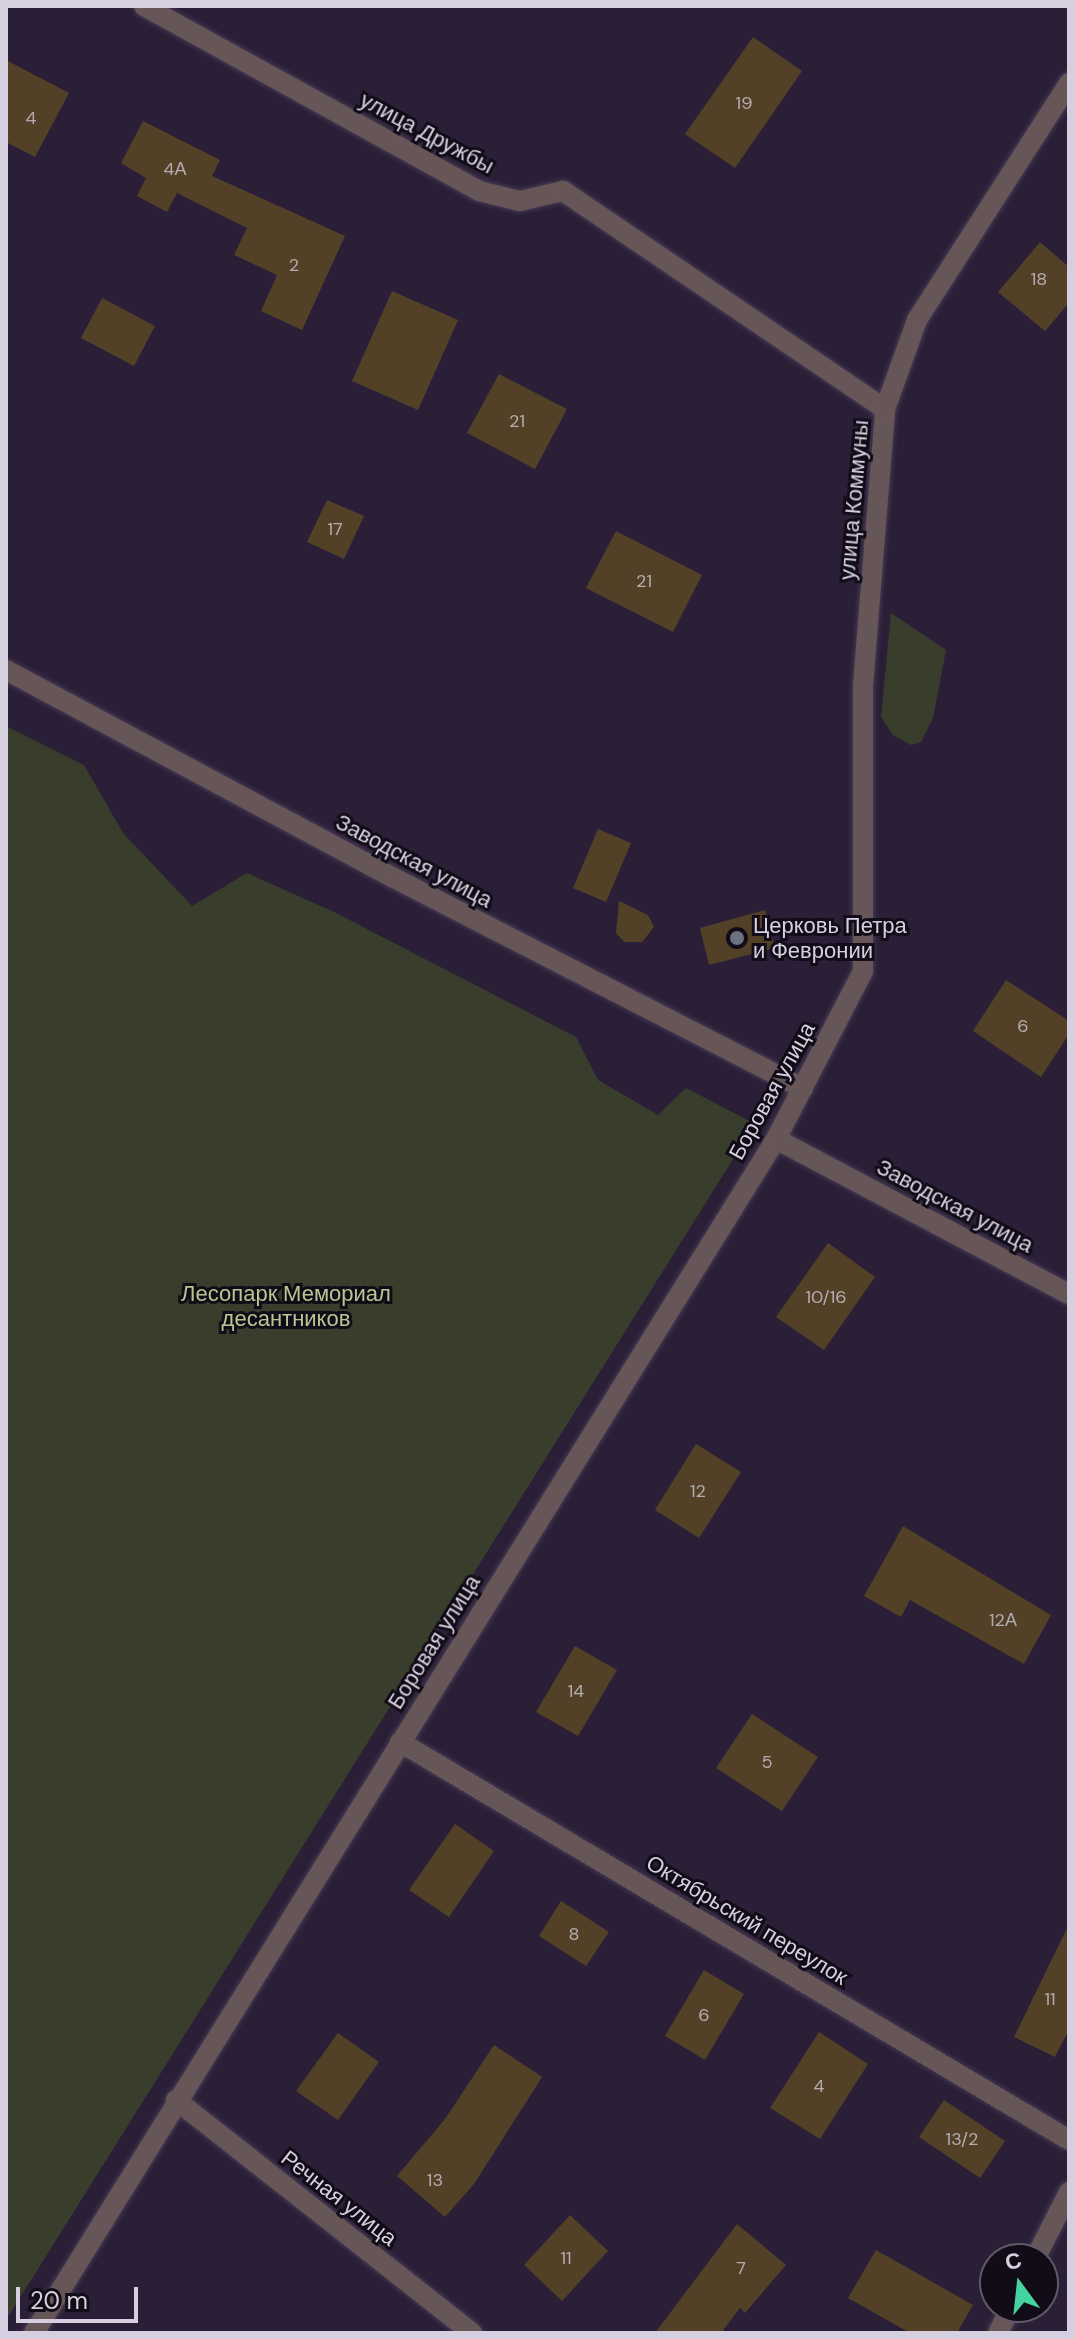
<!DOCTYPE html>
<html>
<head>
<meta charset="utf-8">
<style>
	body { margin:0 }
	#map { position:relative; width:1075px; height:2339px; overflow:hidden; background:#2b1f38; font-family:"DM Sans",sans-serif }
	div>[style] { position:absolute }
	.green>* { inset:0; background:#383e2b }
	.building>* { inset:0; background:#524127 }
	.roads { filter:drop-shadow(0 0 2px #463b53) drop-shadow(0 0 2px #463b53) }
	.minor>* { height:20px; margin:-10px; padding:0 10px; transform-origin:10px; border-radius:10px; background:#665658 }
	.dots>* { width:22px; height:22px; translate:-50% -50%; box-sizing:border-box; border:4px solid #110c17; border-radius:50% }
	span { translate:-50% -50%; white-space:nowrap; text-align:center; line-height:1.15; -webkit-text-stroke:6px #110c17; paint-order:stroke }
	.number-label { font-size:18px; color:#b5acb1 }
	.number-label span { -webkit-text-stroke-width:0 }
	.street-label { font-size:22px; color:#d6cfdf }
	.poi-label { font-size:22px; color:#d6cfdf }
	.left { translate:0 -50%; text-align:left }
	.park-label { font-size:22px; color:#b6c790 }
	.frame { position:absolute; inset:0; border:8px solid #d6cfdf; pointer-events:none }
	.north { position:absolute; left:979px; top:2243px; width:80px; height:80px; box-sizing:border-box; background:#110c17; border:2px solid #605a67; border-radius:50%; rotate:345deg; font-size:22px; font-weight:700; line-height:32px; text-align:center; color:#d6cfdf }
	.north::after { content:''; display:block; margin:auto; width:28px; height:36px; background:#44d49f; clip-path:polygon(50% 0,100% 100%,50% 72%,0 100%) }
	.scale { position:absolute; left:16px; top:2287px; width:122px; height:36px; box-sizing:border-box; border:4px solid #d6cfdf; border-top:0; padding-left:10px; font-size:24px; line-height:28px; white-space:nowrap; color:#d6cfdf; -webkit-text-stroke:6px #110c17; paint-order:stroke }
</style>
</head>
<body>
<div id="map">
	<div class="green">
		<div style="clip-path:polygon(891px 613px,946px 650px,933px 718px,921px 742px,911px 745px,893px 735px,881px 717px)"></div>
		<div style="clip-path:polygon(6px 726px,84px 765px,123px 833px,192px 906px,247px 873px,334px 912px,576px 1037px,598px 1080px,658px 1115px,686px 1088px,755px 1124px,6px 2320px)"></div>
	</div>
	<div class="building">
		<div style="clip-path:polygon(753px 37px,802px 71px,735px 168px,685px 134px)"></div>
		<div style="clip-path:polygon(6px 60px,69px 93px,35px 157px,6px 142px)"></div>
		<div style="clip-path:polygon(143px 121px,220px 160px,212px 176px,345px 236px,302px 330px,261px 311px,277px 275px,234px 255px,247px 228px,177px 193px,167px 212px,137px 196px,146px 178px,121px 163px)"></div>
		<div style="clip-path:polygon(1040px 242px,1069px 267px,1069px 303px,1045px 331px,998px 292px)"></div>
		<div style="clip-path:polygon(392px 291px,458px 320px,418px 410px,352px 381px)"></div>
		<div style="clip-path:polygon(102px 298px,155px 326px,134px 366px,81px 338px)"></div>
		<div style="clip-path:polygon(499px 374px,567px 409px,535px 469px,467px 433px)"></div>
		<div style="clip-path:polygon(327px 500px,364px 516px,344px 559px,307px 542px)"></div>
		<div style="clip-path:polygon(616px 531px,702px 575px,673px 632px,586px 588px)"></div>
		<div style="clip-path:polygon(598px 829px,631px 843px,606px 902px,573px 888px)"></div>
		<div style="clip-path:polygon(619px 901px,648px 915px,654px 927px,642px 942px,624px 942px,616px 933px)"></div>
		<div style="clip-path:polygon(765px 910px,775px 948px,709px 965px,700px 928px)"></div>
		<div style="clip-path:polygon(1006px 980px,1069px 1021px,1069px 1034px,1041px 1077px,973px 1031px)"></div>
		<div style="clip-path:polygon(828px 1243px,875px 1277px,824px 1350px,776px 1317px)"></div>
		<div style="clip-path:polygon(696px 1444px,741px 1472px,699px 1538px,655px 1510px)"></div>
		<div style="clip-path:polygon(903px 1526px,1051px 1615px,1024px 1664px,910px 1600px,901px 1617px,864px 1596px)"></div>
		<div style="clip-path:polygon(575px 1646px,617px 1670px,578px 1736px,536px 1712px)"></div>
		<div style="clip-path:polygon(752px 1714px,818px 1757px,782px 1811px,716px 1768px)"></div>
		<div style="clip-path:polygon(455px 1824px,494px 1851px,449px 1917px,409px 1890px)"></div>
		<div style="clip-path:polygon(561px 1901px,609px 1932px,586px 1966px,539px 1936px)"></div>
		<div style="clip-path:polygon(1069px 1924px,1069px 2030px,1055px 2057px,1014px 2037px)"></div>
		<div style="clip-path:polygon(704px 1970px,744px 1994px,705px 2060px,665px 2036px)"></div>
		<div style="clip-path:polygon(819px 2032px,868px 2064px,820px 2139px,770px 2108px)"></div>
		<div style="clip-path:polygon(338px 2033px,379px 2062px,338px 2120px,296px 2091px)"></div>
		<div style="clip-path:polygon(494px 2045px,542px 2077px,474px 2184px,445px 2217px,397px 2176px,445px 2119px)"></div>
		<div style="clip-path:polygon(944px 2100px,1005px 2141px,980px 2178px,919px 2137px)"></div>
		<div style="clip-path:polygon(570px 2215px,608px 2251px,562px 2301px,524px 2265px)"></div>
		<div style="clip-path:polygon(737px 2224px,786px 2265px,745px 2313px,740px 2308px,721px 2333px,655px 2333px)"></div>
		<div style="clip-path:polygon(876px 2250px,973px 2305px,957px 2333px,910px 2333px,848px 2298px)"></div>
	</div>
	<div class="roads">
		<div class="minor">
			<div style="left:144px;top:6px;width:383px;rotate:28.9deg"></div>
			<div style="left:479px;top:191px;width:42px;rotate:13.7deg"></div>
			<div style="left:520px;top:201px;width:44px;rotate:-13.1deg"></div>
			<div style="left:563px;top:191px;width:389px;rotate:34.1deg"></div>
			<div style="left:6px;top:670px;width:440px;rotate:28.2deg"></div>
			<div style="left:394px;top:878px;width:460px;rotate:27.2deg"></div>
			<div style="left:776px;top:1139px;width:331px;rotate:27.9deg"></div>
			<div style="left:400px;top:1742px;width:778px;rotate:30.75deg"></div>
			<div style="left:176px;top:2100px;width:377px;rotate:38.2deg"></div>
			<div style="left:1035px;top:2259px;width:75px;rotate:-63.1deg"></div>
			<div style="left:34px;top:2333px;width:1406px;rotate:-58.14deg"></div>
			<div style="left:776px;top:1139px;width:189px;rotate:-62.6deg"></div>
			<div style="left:863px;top:971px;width:286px;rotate:-90deg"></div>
			<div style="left:863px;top:685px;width:277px;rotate:-85.4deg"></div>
			<div style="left:885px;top:409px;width:95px;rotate:-70.2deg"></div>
			<div style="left:917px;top:320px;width:282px;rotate:-57.3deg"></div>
			<div style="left:998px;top:2333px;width:29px;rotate:-63deg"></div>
		</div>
	</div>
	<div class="dots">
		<div style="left:737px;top:938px;background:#6b7280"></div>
	</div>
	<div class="number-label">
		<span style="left:744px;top:103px">19</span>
		<span style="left:31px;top:118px">4</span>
		<span style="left:175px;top:169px">4А</span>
		<span style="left:294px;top:265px">2</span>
		<span style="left:1039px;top:279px">18</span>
		<span style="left:517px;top:421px">21</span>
		<span style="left:335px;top:529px">17</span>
		<span style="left:644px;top:581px">21</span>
		<span style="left:1023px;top:1026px">6</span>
		<span style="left:826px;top:1297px">10/16</span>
		<span style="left:698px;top:1491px">12</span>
		<span style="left:1003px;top:1620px">12А</span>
		<span style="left:576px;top:1691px">14</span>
		<span style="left:767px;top:1762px">5</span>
		<span style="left:574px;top:1934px">8</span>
		<span style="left:1050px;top:1999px">11</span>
		<span style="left:704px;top:2015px">6</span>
		<span style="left:819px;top:2086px">4</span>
		<span style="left:962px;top:2139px">13/2</span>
		<span style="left:435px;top:2180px">13</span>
		<span style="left:566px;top:2258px">11</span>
		<span style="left:741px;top:2268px">7</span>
	</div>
	<div class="street-label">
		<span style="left:427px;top:133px;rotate:28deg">улица Дружбы</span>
		<span style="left:854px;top:500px;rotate:-85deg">улица Коммуны</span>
		<span style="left:414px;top:861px;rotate:28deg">Заводская улица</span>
		<span style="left:772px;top:1091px;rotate:-61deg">Боровая улица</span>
		<span style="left:955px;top:1206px;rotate:28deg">Заводская улица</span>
		<span style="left:434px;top:1642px;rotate:-58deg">Боровая улица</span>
		<span style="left:747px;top:1920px;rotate:31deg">Октябрьский переулок</span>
		<span style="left:339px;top:2198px;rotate:38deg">Речная улица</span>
	</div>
	<div class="poi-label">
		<span class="left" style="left:753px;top:938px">Церковь Петра<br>и Февронии</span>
	</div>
	<div class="park-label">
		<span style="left:286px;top:1306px">Лесопарк Мемориал<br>десантников</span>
	</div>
	<div class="frame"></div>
	<div class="north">С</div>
	<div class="scale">20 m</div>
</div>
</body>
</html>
